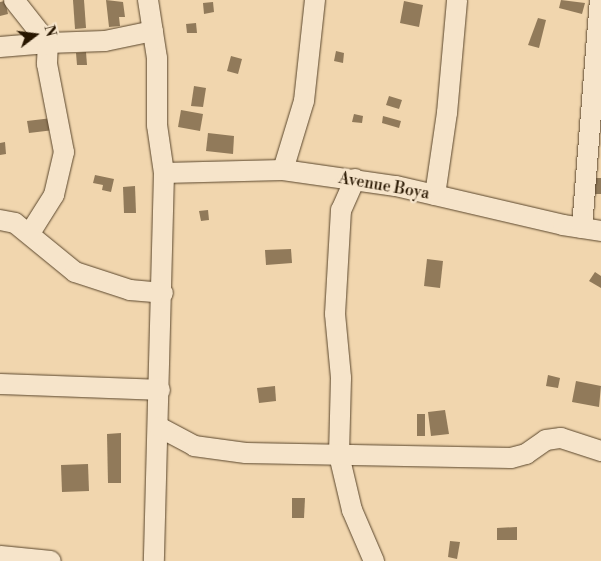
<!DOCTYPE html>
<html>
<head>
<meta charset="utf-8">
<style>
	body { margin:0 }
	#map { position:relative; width:601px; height:561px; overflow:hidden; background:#f1d6ae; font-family:"Libre Bodoni",serif }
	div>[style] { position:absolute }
	.building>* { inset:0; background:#917a5a }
	.roads { filter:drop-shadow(0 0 1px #5a462c) drop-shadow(0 0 1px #5a462c) }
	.street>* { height:20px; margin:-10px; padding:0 10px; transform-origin:10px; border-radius:10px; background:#f6e4ca }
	span { translate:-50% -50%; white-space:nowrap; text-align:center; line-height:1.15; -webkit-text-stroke:5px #f6e4ca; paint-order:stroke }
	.street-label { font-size:16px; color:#281600 }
	.north { position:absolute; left:10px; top:10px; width:50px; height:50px; -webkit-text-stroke:4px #f6e4ca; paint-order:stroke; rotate:75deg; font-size:14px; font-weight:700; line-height:20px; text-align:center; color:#281600 }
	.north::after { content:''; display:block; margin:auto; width:18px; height:22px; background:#281600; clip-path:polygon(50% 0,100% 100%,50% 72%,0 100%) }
</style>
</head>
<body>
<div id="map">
	<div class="building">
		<div style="clip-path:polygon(73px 0,84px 0,86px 28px,75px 29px)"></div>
		<div style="clip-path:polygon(106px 0,123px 2px,125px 17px,119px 17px,120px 26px,109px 27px)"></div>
		<div style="clip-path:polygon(561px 0,585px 3px,582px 14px,559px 8px)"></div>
		<div style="clip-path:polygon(5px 1px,8px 14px,0 16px,0 2px)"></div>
		<div style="clip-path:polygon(404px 1px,423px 5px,419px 27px,400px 23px)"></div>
		<div style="clip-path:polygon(213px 2px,214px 12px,204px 14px,203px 3px)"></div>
		<div style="clip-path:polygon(538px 18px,546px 20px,539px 48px,528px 45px)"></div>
		<div style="clip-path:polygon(196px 23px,197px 33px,187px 33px,186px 24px)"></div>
		<div style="clip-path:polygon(336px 51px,344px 53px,343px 63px,334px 61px)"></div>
		<div style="clip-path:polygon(86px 52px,87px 65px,77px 65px,76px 53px)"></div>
		<div style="clip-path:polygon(231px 56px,242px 59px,238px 74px,227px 71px)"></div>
		<div style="clip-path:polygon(194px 86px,206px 88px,203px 107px,191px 106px)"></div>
		<div style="clip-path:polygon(389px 96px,402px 100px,399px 109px,386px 105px)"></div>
		<div style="clip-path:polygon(181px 110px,203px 114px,200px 131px,178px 127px)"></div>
		<div style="clip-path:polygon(354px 114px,363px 116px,362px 123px,352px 122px)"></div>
		<div style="clip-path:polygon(383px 116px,401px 121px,399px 128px,382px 123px)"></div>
		<div style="clip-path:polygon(52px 118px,54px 130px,29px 133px,27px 121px)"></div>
		<div style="clip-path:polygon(208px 133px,234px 136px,233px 154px,206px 151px)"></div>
		<div style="clip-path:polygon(5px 142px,6px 154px,0 155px,0 143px)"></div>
		<div style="clip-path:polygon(95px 175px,114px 179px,111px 192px,102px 190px,103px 185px,93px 183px)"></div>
		<div style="clip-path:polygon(595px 178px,601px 178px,601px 194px,593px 194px)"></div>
		<div style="clip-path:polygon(135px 186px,136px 213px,124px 213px,123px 187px)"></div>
		<div style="clip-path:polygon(208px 210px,209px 220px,201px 221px,199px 211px)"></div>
		<div style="clip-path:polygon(291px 249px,292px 263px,266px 265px,265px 250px)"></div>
		<div style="clip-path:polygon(427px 259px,443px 261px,440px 288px,424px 286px)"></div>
		<div style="clip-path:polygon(595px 272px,601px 276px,601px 288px,589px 281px)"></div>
		<div style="clip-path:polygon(548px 375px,560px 378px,558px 388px,546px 386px)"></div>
		<div style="clip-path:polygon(576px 381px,601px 386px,599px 407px,572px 402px)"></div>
		<div style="clip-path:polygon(275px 386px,276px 401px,259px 403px,257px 388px)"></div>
		<div style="clip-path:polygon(445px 410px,449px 434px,431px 436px,428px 412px)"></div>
		<div style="clip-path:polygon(417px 414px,425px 414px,425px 436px,417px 436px)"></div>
		<div style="clip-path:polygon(121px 433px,121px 483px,108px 483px,107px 434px)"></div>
		<div style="clip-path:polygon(88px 464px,89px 491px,62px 492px,61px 465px)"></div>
		<div style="clip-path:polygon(292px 498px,305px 498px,304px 518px,292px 518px)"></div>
		<div style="clip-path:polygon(517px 527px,517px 540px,497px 540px,497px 528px)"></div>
		<div style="clip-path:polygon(450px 541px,460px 542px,457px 559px,448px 557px)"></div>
	</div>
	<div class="roads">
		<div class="street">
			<div style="left:14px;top:0;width:55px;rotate:51.7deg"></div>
			<div style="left:48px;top:43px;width:57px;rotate:-2deg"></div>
			<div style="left:105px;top:41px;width:49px;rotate:-11.8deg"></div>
			<div style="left:148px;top:0;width:59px;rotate:81.2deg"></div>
			<div style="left:157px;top:58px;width:67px;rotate:90deg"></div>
			<div style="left:157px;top:125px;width:49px;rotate:81.7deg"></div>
			<div style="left:164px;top:173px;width:388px;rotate:91.5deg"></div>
			<div style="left:0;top:47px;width:48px;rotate:-4.8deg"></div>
			<div style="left:48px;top:43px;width:21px;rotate:93deg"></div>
			<div style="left:47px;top:64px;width:90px;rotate:79.1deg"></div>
			<div style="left:64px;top:152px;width:44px;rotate:103.1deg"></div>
			<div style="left:54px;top:195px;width:45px;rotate:122.3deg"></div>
			<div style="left:283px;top:170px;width:72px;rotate:-73.1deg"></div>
			<div style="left:304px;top:101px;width:102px;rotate:-83.8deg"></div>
			<div style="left:164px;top:173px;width:119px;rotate:-1.4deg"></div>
			<div style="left:283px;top:170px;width:114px;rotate:8.1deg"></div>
			<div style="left:396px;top:186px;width:171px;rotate:13.1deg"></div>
			<div style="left:563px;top:225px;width:38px;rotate:9deg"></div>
			<div style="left:355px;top:179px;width:34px;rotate:114deg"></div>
			<div style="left:341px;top:210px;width:104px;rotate:93.3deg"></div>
			<div style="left:335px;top:314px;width:64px;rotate:84.6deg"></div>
			<div style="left:341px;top:378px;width:77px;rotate:91.5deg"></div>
			<div style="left:339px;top:455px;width:57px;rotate:76.7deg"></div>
			<div style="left:352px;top:510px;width:56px;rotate:66.7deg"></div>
			<div style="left:435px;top:195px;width:83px;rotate:-81.7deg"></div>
			<div style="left:447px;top:113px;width:113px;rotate:-84.9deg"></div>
			<div style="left:0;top:220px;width:15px;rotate:11deg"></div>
			<div style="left:15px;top:223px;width:77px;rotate:39.2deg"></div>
			<div style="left:75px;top:272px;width:58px;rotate:18.1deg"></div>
			<div style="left:130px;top:290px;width:33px;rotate:5deg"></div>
			<div style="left:582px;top:228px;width:229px;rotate:-85.5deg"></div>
			<div style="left:0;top:384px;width:160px;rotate:2.1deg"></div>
			<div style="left:159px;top:427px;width:40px;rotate:28deg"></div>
			<div style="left:194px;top:446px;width:52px;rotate:7.7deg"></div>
			<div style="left:246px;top:453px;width:265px;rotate:1.1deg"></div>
			<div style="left:511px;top:458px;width:16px;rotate:-15deg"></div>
			<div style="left:526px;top:454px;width:24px;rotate:-35deg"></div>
			<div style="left:546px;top:440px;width:15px;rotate:-8deg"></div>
			<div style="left:561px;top:438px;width:42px;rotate:18deg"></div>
			<div style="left:0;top:556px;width:51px;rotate:5.6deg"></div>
		</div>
	</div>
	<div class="street-label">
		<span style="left:384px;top:186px;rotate:10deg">Avenue Boya</span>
	</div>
	<div class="north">N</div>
</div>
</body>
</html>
